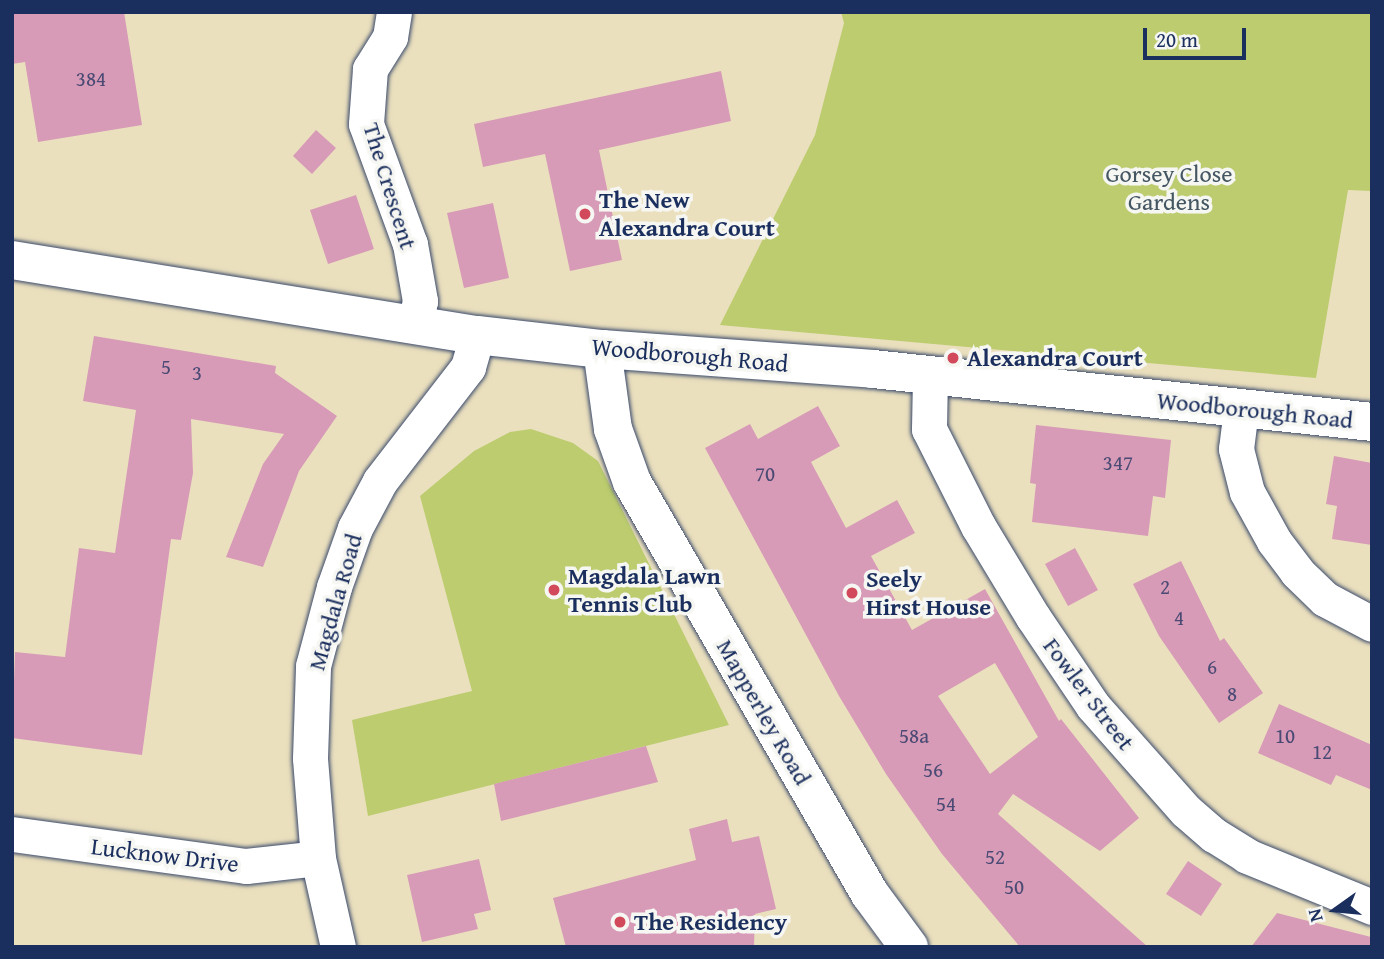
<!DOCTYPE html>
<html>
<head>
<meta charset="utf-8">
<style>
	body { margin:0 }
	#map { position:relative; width:1384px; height:959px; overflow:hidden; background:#ebe0be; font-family:"Gentium Book Plus",serif }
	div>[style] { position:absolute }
	.green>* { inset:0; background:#bccc6f }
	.building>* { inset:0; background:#d79bb7 }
	.roads { filter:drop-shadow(0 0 2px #3a4a6c) drop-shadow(0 0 2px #3a4a6c) }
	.street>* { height:35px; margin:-17.5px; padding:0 17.5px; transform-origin:17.5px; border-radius:17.5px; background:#fff }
	.secondary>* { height:38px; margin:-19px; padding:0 19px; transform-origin:19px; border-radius:19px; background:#fff }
	.dots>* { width:19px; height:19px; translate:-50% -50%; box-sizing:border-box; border:4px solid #f6f6f2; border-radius:50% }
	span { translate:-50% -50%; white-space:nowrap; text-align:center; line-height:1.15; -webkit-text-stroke:7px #f6f6f2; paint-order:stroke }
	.number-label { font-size:21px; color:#4a4a74 }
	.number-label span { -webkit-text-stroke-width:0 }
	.park-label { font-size:24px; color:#435662 }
	.street-label { font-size:24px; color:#1b2f5e }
	.poi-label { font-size:24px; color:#1b2f5e; font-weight:700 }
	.left { translate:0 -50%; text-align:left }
	.frame { position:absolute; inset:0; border:14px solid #1b2f5e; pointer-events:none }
	.north { position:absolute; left:1300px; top:875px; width:70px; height:70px; -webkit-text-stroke:5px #f6f6f2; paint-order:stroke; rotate:255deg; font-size:19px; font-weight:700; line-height:28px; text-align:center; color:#1b2f5e }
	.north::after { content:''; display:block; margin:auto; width:24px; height:32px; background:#1b2f5e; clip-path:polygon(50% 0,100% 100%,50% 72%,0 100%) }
	.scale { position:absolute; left:1143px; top:28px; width:103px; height:32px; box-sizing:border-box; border:4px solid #1b2f5e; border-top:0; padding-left:9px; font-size:21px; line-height:24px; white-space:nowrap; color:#1b2f5e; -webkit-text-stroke:5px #f6f6f2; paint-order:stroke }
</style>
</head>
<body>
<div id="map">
	<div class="green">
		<div style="clip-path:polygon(841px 12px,1372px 12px,1372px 191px,1348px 190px,1316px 378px,720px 325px,815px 135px,844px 23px)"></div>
		<div style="clip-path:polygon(531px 429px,573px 443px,598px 461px,729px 725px,368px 816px,352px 720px,472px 691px,420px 496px,474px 451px,510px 432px)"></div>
	</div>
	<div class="building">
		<div style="clip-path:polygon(12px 12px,124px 12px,142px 125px,38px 142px,25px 62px,12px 64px)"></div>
		<div style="clip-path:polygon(721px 71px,731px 121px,599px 150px,622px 260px,570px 271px,545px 154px,483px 167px,474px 124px)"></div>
		<div style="clip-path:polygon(316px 130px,336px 148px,312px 174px,293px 156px)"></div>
		<div style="clip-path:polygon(356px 195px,374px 249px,328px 264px,310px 210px)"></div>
		<div style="clip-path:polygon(493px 203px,509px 278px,464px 288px,447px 213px)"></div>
		<div style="clip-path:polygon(94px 336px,276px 366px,275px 373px,337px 416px,299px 471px,263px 567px,226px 557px,263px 464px,284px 434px,191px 419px,193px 473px,181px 540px,171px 539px,142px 755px,12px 738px,15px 652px,65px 657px,79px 548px,115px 553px,136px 410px,83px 401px)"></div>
		<div style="clip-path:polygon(evenodd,818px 406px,840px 446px,811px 462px,846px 528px,897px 500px,915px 533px,871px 556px,912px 630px,985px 589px,1059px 721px,1061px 719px,1139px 818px,1100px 851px,1013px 794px,998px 814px,1148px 947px,1020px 947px,942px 854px,886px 774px,839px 696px,705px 448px,750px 424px,758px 439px,818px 406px,995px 663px,1038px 737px,990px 774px,938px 696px,995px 663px)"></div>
		<div style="clip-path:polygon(1036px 425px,1171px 440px,1165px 498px,1153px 496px,1148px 536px,1032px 522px,1036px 484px,1030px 483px)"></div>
		<div style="clip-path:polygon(1334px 456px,1372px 463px,1372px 545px,1332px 539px,1337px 506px,1326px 504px)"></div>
		<div style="clip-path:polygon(1075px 548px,1098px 590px,1068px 606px,1045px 564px)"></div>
		<div style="clip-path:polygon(1181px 561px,1220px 641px,1224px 638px,1263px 693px,1219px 723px,1159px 636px,1133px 584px)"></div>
		<div style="clip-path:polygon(1279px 704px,1372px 745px,1372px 790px,1336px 775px,1331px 785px,1258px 753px)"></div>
		<div style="clip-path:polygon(646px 746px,658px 782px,501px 821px,494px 784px)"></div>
		<div style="clip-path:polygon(727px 819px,732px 842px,759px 836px,776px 909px,755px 914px,754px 947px,566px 947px,553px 898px,696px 860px,689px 829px)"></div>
		<div style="clip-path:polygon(479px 859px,491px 910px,474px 914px,478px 929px,422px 942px,407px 875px)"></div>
		<div style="clip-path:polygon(1188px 861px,1222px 884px,1201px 916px,1166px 894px)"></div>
		<div style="clip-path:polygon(1277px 913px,1371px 937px,1370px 947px,1251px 947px)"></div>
	</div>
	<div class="roads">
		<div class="street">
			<div style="left:394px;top:12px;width:25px;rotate:99deg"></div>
			<div style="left:390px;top:37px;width:38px;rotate:122deg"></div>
			<div style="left:370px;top:69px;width:55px;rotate:94.2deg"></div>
			<div style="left:366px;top:124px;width:128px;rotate:69.9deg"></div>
			<div style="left:410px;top:244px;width:58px;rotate:80deg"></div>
			<div style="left:420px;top:301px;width:23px;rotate:103deg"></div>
			<div style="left:930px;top:376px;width:53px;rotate:91.1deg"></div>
			<div style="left:929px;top:429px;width:109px;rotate:63.2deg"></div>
			<div style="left:978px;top:526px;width:106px;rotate:58.9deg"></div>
			<div style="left:1033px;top:617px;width:107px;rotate:56deg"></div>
			<div style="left:1093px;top:706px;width:140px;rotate:48.5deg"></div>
			<div style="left:1186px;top:811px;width:37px;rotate:41deg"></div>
			<div style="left:1214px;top:835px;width:39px;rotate:32deg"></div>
			<div style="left:1247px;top:856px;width:135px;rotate:22.2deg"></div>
			<div style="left:1241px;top:409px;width:40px;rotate:97.1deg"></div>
			<div style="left:1236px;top:449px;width:44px;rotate:75.7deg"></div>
			<div style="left:1247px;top:492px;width:56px;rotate:61.1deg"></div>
			<div style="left:1274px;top:541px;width:39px;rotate:53deg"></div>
			<div style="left:1297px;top:572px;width:39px;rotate:44deg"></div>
			<div style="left:1325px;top:599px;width:53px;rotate:28deg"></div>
			<div style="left:12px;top:834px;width:236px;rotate:7.8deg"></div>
			<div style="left:246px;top:866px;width:72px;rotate:-6.3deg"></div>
			<div style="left:338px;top:947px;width:91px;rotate:-102.7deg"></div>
			<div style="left:318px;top:858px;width:100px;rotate:-94.6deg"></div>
			<div style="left:310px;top:758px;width:92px;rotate:-88.1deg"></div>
			<div style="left:313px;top:666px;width:82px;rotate:-75.1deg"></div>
			<div style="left:334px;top:587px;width:63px;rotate:-70.4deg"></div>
			<div style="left:355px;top:528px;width:53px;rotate:-62deg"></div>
			<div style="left:380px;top:481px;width:144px;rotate:-52.3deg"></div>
			<div style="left:468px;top:367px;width:33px;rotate:-74deg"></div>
		</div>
		<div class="secondary">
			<div style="left:12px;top:260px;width:471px;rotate:9.2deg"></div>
			<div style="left:477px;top:335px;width:126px;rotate:6.4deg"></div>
			<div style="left:602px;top:349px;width:272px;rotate:4.2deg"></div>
			<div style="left:873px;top:369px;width:502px;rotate:6.06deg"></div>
			<div style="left:602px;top:349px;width:81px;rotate:82.2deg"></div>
			<div style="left:613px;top:429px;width:56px;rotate:70.3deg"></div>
			<div style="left:632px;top:482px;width:476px;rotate:60deg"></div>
			<div style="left:870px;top:894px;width:66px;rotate:53.7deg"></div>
		</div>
	</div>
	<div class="dots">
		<div style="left:585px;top:214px;background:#d1495b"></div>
		<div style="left:953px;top:358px;background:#d1495b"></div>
		<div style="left:554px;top:590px;background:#d1495b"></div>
		<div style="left:852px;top:593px;background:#d1495b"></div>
		<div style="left:620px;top:922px;background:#d1495b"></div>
	</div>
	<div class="number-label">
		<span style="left:91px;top:79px">384</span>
		<span style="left:166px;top:367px">5</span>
		<span style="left:197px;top:373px">3</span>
		<span style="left:1118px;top:463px">347</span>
		<span style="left:765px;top:474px">70</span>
		<span style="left:1165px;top:587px">2</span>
		<span style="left:1179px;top:618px">4</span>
		<span style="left:1212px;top:667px">6</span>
		<span style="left:1232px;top:694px">8</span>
		<span style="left:914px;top:736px">58a</span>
		<span style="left:1285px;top:736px">10</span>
		<span style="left:1322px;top:752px">12</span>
		<span style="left:933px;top:770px">56</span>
		<span style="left:946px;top:804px">54</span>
		<span style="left:995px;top:857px">52</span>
		<span style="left:1014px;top:887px">50</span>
	</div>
	<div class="park-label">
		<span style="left:1169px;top:188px">Gorsey Close<br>Gardens</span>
	</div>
	<div class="street-label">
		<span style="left:390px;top:186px;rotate:73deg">The Crescent</span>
		<span style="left:690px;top:355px;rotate:5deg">Woodborough Road</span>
		<span style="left:1255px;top:410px;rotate:6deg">Woodborough Road</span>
		<span style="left:335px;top:602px;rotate:-74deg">Magdala Road</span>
		<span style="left:1089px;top:694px;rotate:53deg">Fowler Street</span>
		<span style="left:764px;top:712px;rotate:60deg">Mapperley Road</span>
		<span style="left:165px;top:855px;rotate:7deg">Lucknow Drive</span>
	</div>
	<div class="poi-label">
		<span class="left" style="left:599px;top:214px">The New<br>Alexandra Court</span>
		<span class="left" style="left:967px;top:358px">Alexandra Court</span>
		<span class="left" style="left:568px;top:590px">Magdala Lawn<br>Tennis Club</span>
		<span class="left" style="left:866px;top:593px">Seely<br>Hirst House</span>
		<span class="left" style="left:634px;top:922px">The Residency</span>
	</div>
	<div class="frame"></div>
	<div class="north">N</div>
	<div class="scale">20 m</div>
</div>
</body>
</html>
